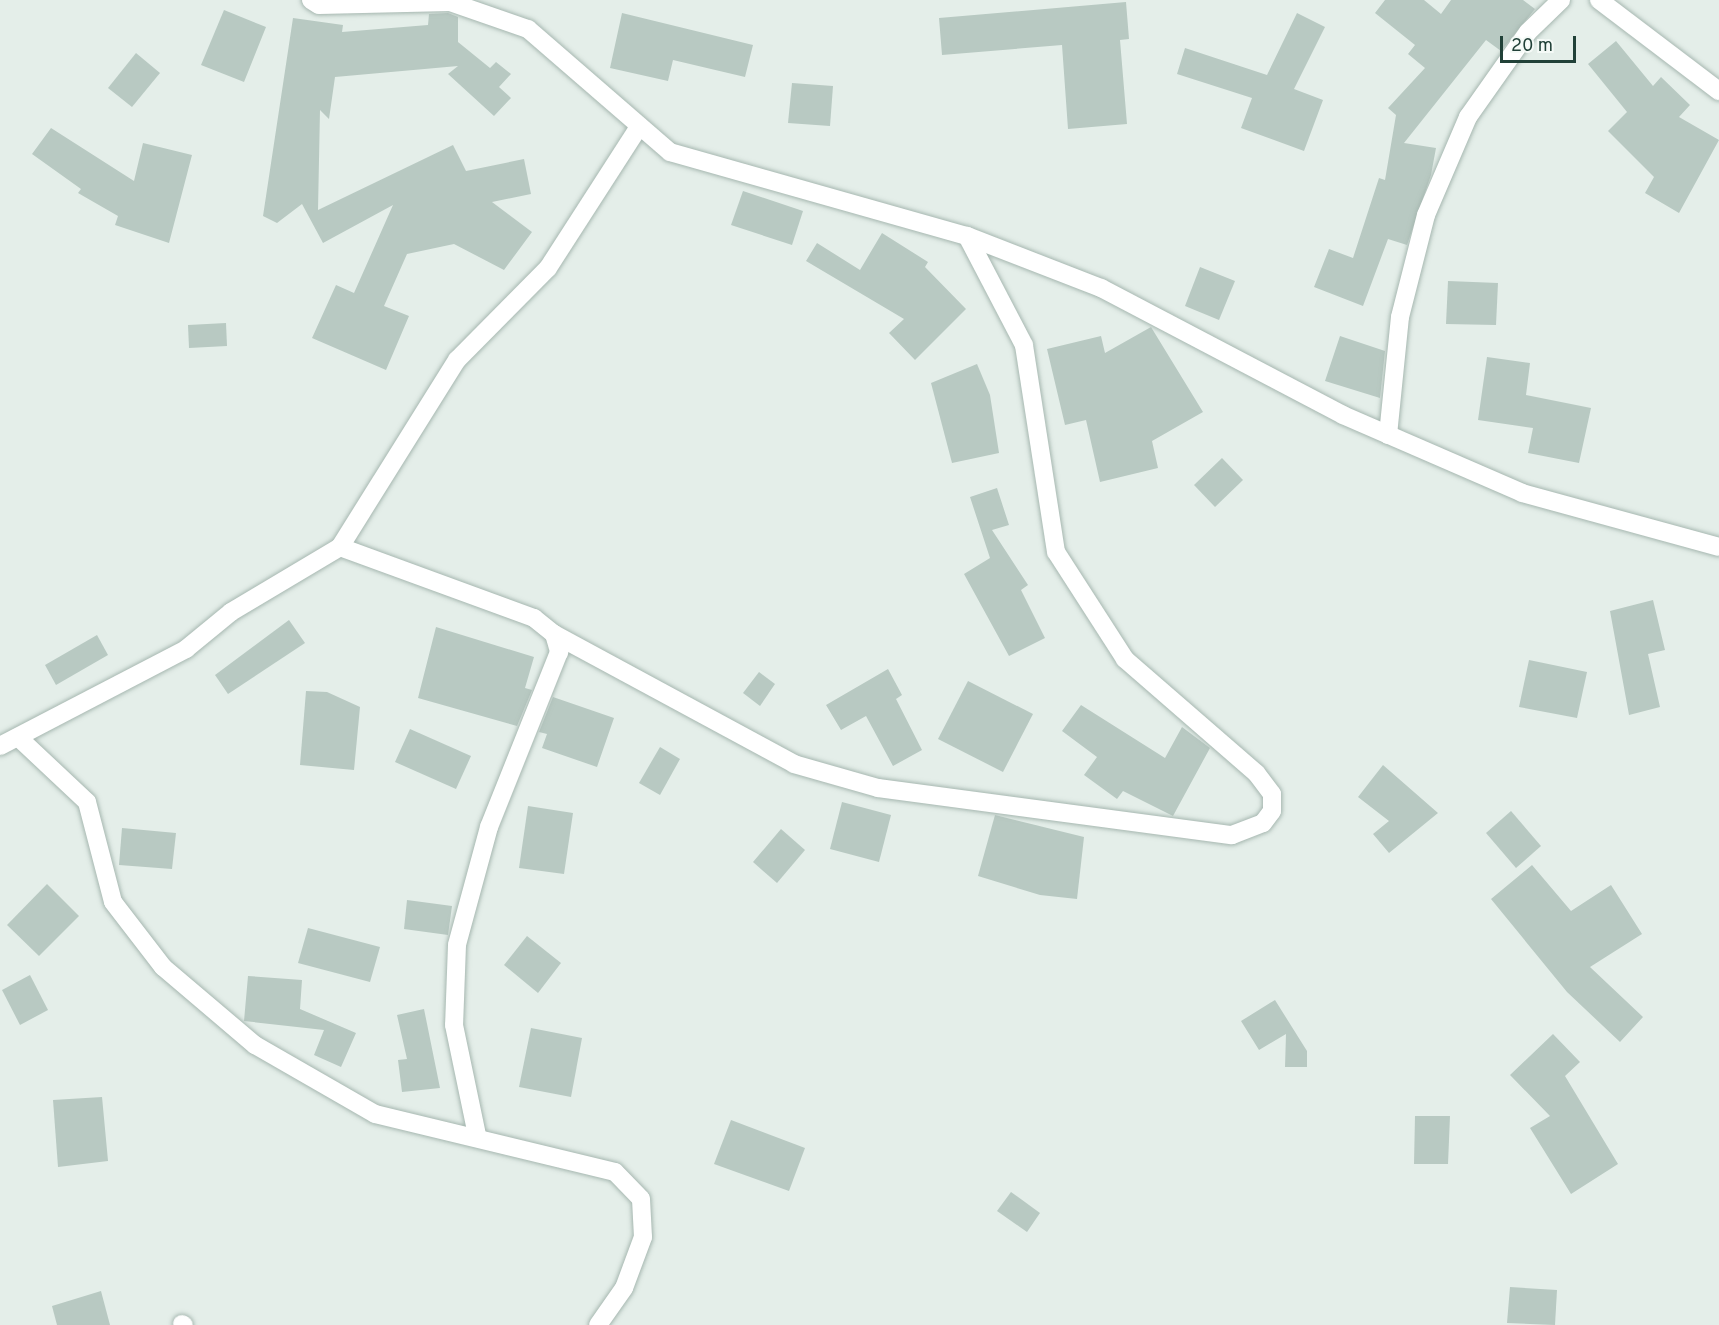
<!DOCTYPE html>
<html>
<head>
<meta charset="utf-8">
<style>
	body { margin:0 }
	#map { position:relative; width:1719px; height:1325px; overflow:hidden; background:#e4eee9; font-family:Overpass,sans-serif }
	div>[style] { position:absolute }
	.building>* { inset:0; background:#b8c9c2 }
	.roads { filter:drop-shadow(0 0 2px #a6b7b0) drop-shadow(0 0 2px #a6b7b0) }
	.minor>* { height:18px; margin:-9px; padding:0 9px; transform-origin:9px; border-radius:9px; background:#fff }
	span { translate:-50% -50%; white-space:nowrap; text-align:center; line-height:1.15; -webkit-text-stroke:4.5px #f5faf7; paint-order:stroke }
	.scale { position:absolute; left:1500px; top:36px; width:76px; height:27px; box-sizing:border-box; border:3px solid #214138; border-top:0; padding-left:8px; font-size:18px; line-height:21px; white-space:nowrap; color:#214138; -webkit-text-stroke:4px #f5faf7; paint-order:stroke }
</style>
</head>
<body>
<div id="map">
	<div class="building">
		<div style="clip-path:polygon(1385px 0,1424px 0,1441px 14px,1451px 0,1523px 0,1535px 9px,1501px 51px,1486px 40px,1404px 143px,1436px 148px,1431px 175px,1407px 245px,1388px 239px,1363px 306px,1314px 287px,1329px 249px,1353px 258px,1379px 178px,1385px 180px,1396px 115px,1388px 108px,1425px 68px,1408px 54px,1415px 45px,1375px 13px)"></div>
		<div style="clip-path:polygon(1126px 2px,1129px 39px,1120px 40px,1127px 124px,1068px 129px,1062px 45px,942px 55px,939px 18px)"></div>
		<div style="clip-path:polygon(224px 10px,266px 27px,244px 82px,201px 65px)"></div>
		<div style="clip-path:polygon(448px 13px,458px 17px,458px 42px,490px 68px,496px 62px,511px 74px,499px 87px,511px 98px,494px 116px,448px 74px,458px 66px,335px 77px,329px 119px,320px 110px,318px 210px,453px 145px,466px 171px,524px 159px,531px 194px,492px 202px,532px 232px,504px 270px,454px 244px,407px 254px,384px 306px,409px 316px,386px 370px,312px 338px,336px 285px,354px 293px,393px 205px,323px 243px,302px 204px,277px 223px,263px 216px,293px 18px,343px 25px,342px 32px,428px 25px,429px 14px)"></div>
		<div style="clip-path:polygon(622px 13px,753px 45px,745px 77px,673px 60px,668px 81px,610px 68px)"></div>
		<div style="clip-path:polygon(1297px 13px,1325px 27px,1294px 89px,1323px 100px,1304px 151px,1241px 128px,1252px 98px,1177px 74px,1185px 48px,1267px 75px)"></div>
		<div style="clip-path:polygon(1616px 41px,1653px 86px,1661px 77px,1690px 105px,1679px 117px,1719px 140px,1679px 213px,1645px 193px,1654px 177px,1608px 131px,1627px 112px,1588px 64px)"></div>
		<div style="clip-path:polygon(136px 53px,160px 73px,132px 107px,108px 88px)"></div>
		<div style="clip-path:polygon(792px 83px,833px 86px,830px 126px,788px 123px)"></div>
		<div style="clip-path:polygon(51px 128px,134px 181px,143px 143px,192px 155px,169px 243px,115px 225px,118px 216px,78px 193px,81px 189px,32px 154px)"></div>
		<div style="clip-path:polygon(743px 191px,803px 211px,792px 245px,731px 225px)"></div>
		<div style="clip-path:polygon(882px 233px,928px 262px,925px 267px,966px 309px,915px 360px,889px 333px,904px 319px,806px 261px,817px 243px,860px 270px)"></div>
		<div style="clip-path:polygon(1200px 267px,1235px 281px,1219px 320px,1185px 306px)"></div>
		<div style="clip-path:polygon(1448px 281px,1498px 283px,1496px 325px,1446px 324px)"></div>
		<div style="clip-path:polygon(226px 323px,227px 346px,189px 348px,188px 325px)"></div>
		<div style="clip-path:polygon(1151px 327px,1203px 412px,1152px 441px,1158px 468px,1100px 482px,1086px 420px,1065px 425px,1047px 349px,1101px 336px,1105px 353px)"></div>
		<div style="clip-path:polygon(1340px 336px,1385px 351px,1380px 398px,1325px 381px)"></div>
		<div style="clip-path:polygon(1487px 357px,1530px 363px,1526px 395px,1591px 408px,1579px 463px,1528px 453px,1533px 428px,1478px 420px)"></div>
		<div style="clip-path:polygon(977px 364px,990px 395px,999px 453px,952px 463px,931px 383px)"></div>
		<div style="clip-path:polygon(1222px 458px,1243px 480px,1215px 507px,1194px 485px)"></div>
		<div style="clip-path:polygon(997px 488px,1009px 525px,992px 530px,1028px 585px,1021px 590px,1045px 638px,1009px 656px,964px 574px,990px 558px,970px 497px)"></div>
		<div style="clip-path:polygon(1653px 600px,1665px 650px,1648px 654px,1660px 707px,1629px 715px,1610px 611px)"></div>
		<div style="clip-path:polygon(289px 620px,305px 643px,228px 694px,215px 675px)"></div>
		<div style="clip-path:polygon(436px 627px,534px 657px,525px 688px,532px 690px,517px 726px,418px 698px)"></div>
		<div style="clip-path:polygon(97px 635px,108px 655px,56px 685px,45px 665px)"></div>
		<div style="clip-path:polygon(1529px 660px,1587px 672px,1577px 718px,1519px 707px)"></div>
		<div style="clip-path:polygon(888px 669px,902px 695px,896px 699px,922px 750px,893px 766px,866px 716px,841px 730px,826px 705px)"></div>
		<div style="clip-path:polygon(759px 672px,775px 684px,760px 706px,743px 693px)"></div>
		<div style="clip-path:polygon(968px 681px,1033px 714px,1003px 772px,938px 739px)"></div>
		<div style="clip-path:polygon(306px 691px,327px 692px,360px 707px,354px 770px,300px 765px)"></div>
		<div style="clip-path:polygon(553px 697px,614px 718px,597px 767px,542px 748px,547px 734px,539px 732px)"></div>
		<div style="clip-path:polygon(1081px 705px,1165px 758px,1182px 727px,1210px 748px,1173px 816px,1123px 791px,1117px 799px,1084px 775px,1097px 757px,1062px 731px)"></div>
		<div style="clip-path:polygon(410px 729px,471px 756px,456px 789px,395px 762px)"></div>
		<div style="clip-path:polygon(660px 747px,680px 759px,660px 795px,639px 783px)"></div>
		<div style="clip-path:polygon(1383px 765px,1438px 813px,1389px 853px,1373px 834px,1389px 821px,1358px 797px)"></div>
		<div style="clip-path:polygon(842px 802px,891px 815px,879px 862px,830px 849px)"></div>
		<div style="clip-path:polygon(528px 806px,573px 813px,564px 874px,519px 868px)"></div>
		<div style="clip-path:polygon(1511px 811px,1541px 846px,1516px 868px,1486px 833px)"></div>
		<div style="clip-path:polygon(995px 815px,1084px 837px,1077px 899px,1040px 895px,978px 876px)"></div>
		<div style="clip-path:polygon(122px 828px,176px 833px,172px 869px,119px 865px)"></div>
		<div style="clip-path:polygon(781px 829px,805px 850px,777px 883px,753px 862px)"></div>
		<div style="clip-path:polygon(1532px 865px,1571px 911px,1611px 885px,1642px 934px,1590px 967px,1643px 1017px,1620px 1042px,1567px 992px,1491px 899px)"></div>
		<div style="clip-path:polygon(47px 884px,79px 916px,39px 956px,7px 925px)"></div>
		<div style="clip-path:polygon(407px 900px,452px 906px,448px 935px,404px 929px)"></div>
		<div style="clip-path:polygon(308px 928px,380px 947px,370px 982px,298px 963px)"></div>
		<div style="clip-path:polygon(527px 936px,561px 963px,538px 993px,504px 965px)"></div>
		<div style="clip-path:polygon(30px 975px,48px 1010px,20px 1025px,2px 990px)"></div>
		<div style="clip-path:polygon(248px 976px,302px 980px,300px 1009px,356px 1033px,341px 1067px,314px 1055px,324px 1030px,244px 1021px)"></div>
		<div style="clip-path:polygon(1275px 1000px,1307px 1051px,1307px 1067px,1285px 1067px,1286px 1034px,1259px 1050px,1241px 1021px)"></div>
		<div style="clip-path:polygon(424px 1009px,440px 1088px,402px 1092px,398px 1060px,407px 1059px,397px 1015px)"></div>
		<div style="clip-path:polygon(531px 1028px,582px 1038px,571px 1097px,519px 1087px)"></div>
		<div style="clip-path:polygon(1553px 1034px,1580px 1062px,1565px 1076px,1618px 1164px,1571px 1194px,1530px 1128px,1550px 1116px,1510px 1075px)"></div>
		<div style="clip-path:polygon(102px 1097px,108px 1161px,58px 1167px,53px 1100px)"></div>
		<div style="clip-path:polygon(1415px 1116px,1450px 1116px,1448px 1164px,1414px 1164px)"></div>
		<div style="clip-path:polygon(731px 1120px,805px 1148px,789px 1191px,714px 1164px)"></div>
		<div style="clip-path:polygon(1011px 1192px,1040px 1213px,1027px 1232px,997px 1211px)"></div>
		<div style="clip-path:polygon(1510px 1287px,1557px 1290px,1555px 1325px,1507px 1323px)"></div>
		<div style="clip-path:polygon(101px 1291px,110px 1325px,57px 1325px,52px 1306px)"></div>
	</div>
	<div class="roads">
		<div class="minor">
			<div style="left:311px;top:0;width:9px;rotate:32deg"></div>
			<div style="left:319px;top:5px;width:131px;rotate:-1.3deg"></div>
			<div style="left:450px;top:2px;width:83px;rotate:19.1deg"></div>
			<div style="left:528px;top:29px;width:188px;rotate:40.9deg"></div>
			<div style="left:670px;top:152px;width:309px;rotate:15.8deg"></div>
			<div style="left:967px;top:236px;width:144px;rotate:21.2deg"></div>
			<div style="left:1101px;top:288px;width:273px;rotate:27.7deg"></div>
			<div style="left:1343px;top:415px;width:195px;rotate:23.5deg"></div>
			<div style="left:1522px;top:493px;width:204px;rotate:15.3deg"></div>
			<div style="left:1599px;top:0;width:151px;rotate:37.2deg"></div>
			<div style="left:1388px;top:435px;width:119px;rotate:-84.2deg"></div>
			<div style="left:1400px;top:317px;width:105px;rotate:-75.7deg"></div>
			<div style="left:1426px;top:215px;width:107px;rotate:-66.8deg"></div>
			<div style="left:1468px;top:117px;width:104px;rotate:-54.8deg"></div>
			<div style="left:1528px;top:32px;width:46px;rotate:-44.1deg"></div>
			<div style="left:340px;top:547px;width:207px;rotate:20.1deg"></div>
			<div style="left:534px;top:618px;width:26px;rotate:39deg"></div>
			<div style="left:554px;top:634px;width:19px;rotate:74deg"></div>
			<div style="left:559px;top:652px;width:188px;rotate:111.8deg"></div>
			<div style="left:489px;top:827px;width:122px;rotate:105.2deg"></div>
			<div style="left:457px;top:945px;width:80px;rotate:92.1deg"></div>
			<div style="left:454px;top:1025px;width:112px;rotate:78.2deg"></div>
			<div style="left:554px;top:634px;width:273px;rotate:28.4deg"></div>
			<div style="left:794px;top:764px;width:87px;rotate:15.9deg"></div>
			<div style="left:878px;top:788px;width:357px;rotate:7.6deg"></div>
			<div style="left:1232px;top:835px;width:33px;rotate:-21deg"></div>
			<div style="left:1263px;top:823px;width:15px;rotate:-53deg"></div>
			<div style="left:1272px;top:811px;width:17px;rotate:-90deg"></div>
			<div style="left:1272px;top:794px;width:26px;rotate:-127deg"></div>
			<div style="left:1256px;top:773px;width:174px;rotate:-139deg"></div>
			<div style="left:1125px;top:659px;width:127px;rotate:-122.8deg"></div>
			<div style="left:1056px;top:552px;width:209px;rotate:-98.8deg"></div>
			<div style="left:1024px;top:345px;width:123px;rotate:-117.6deg"></div>
			<div style="left:20px;top:739px;width:92px;rotate:43.2deg"></div>
			<div style="left:87px;top:802px;width:103px;rotate:75.4deg"></div>
			<div style="left:113px;top:902px;width:82px;rotate:52.4deg"></div>
			<div style="left:163px;top:967px;width:121px;rotate:40.3deg"></div>
			<div style="left:255px;top:1045px;width:138px;rotate:29.9deg"></div>
			<div style="left:375px;top:1114px;width:247px;rotate:13.6deg"></div>
			<div style="left:615px;top:1172px;width:37px;rotate:46deg"></div>
			<div style="left:641px;top:1199px;width:38px;rotate:87deg"></div>
			<div style="left:643px;top:1237px;width:54px;rotate:110.4deg"></div>
			<div style="left:624px;top:1288px;width:45px;rotate:125.1deg"></div>
			<div style="left:0;top:746px;width:210px;rotate:-27.5deg"></div>
			<div style="left:186px;top:649px;width:58px;rotate:-39.4deg"></div>
			<div style="left:231px;top:612px;width:127px;rotate:-30.8deg"></div>
			<div style="left:340px;top:547px;width:221px;rotate:-58deg"></div>
			<div style="left:457px;top:360px;width:129px;rotate:-45.3deg"></div>
			<div style="left:548px;top:268px;width:168px;rotate:-57.2deg"></div>
			<div style="left:182px;top:1324px;width:2px;rotate:27deg"></div>
		</div>
	</div>
	<div class="scale">20 m</div>
</div>
</body>
</html>
